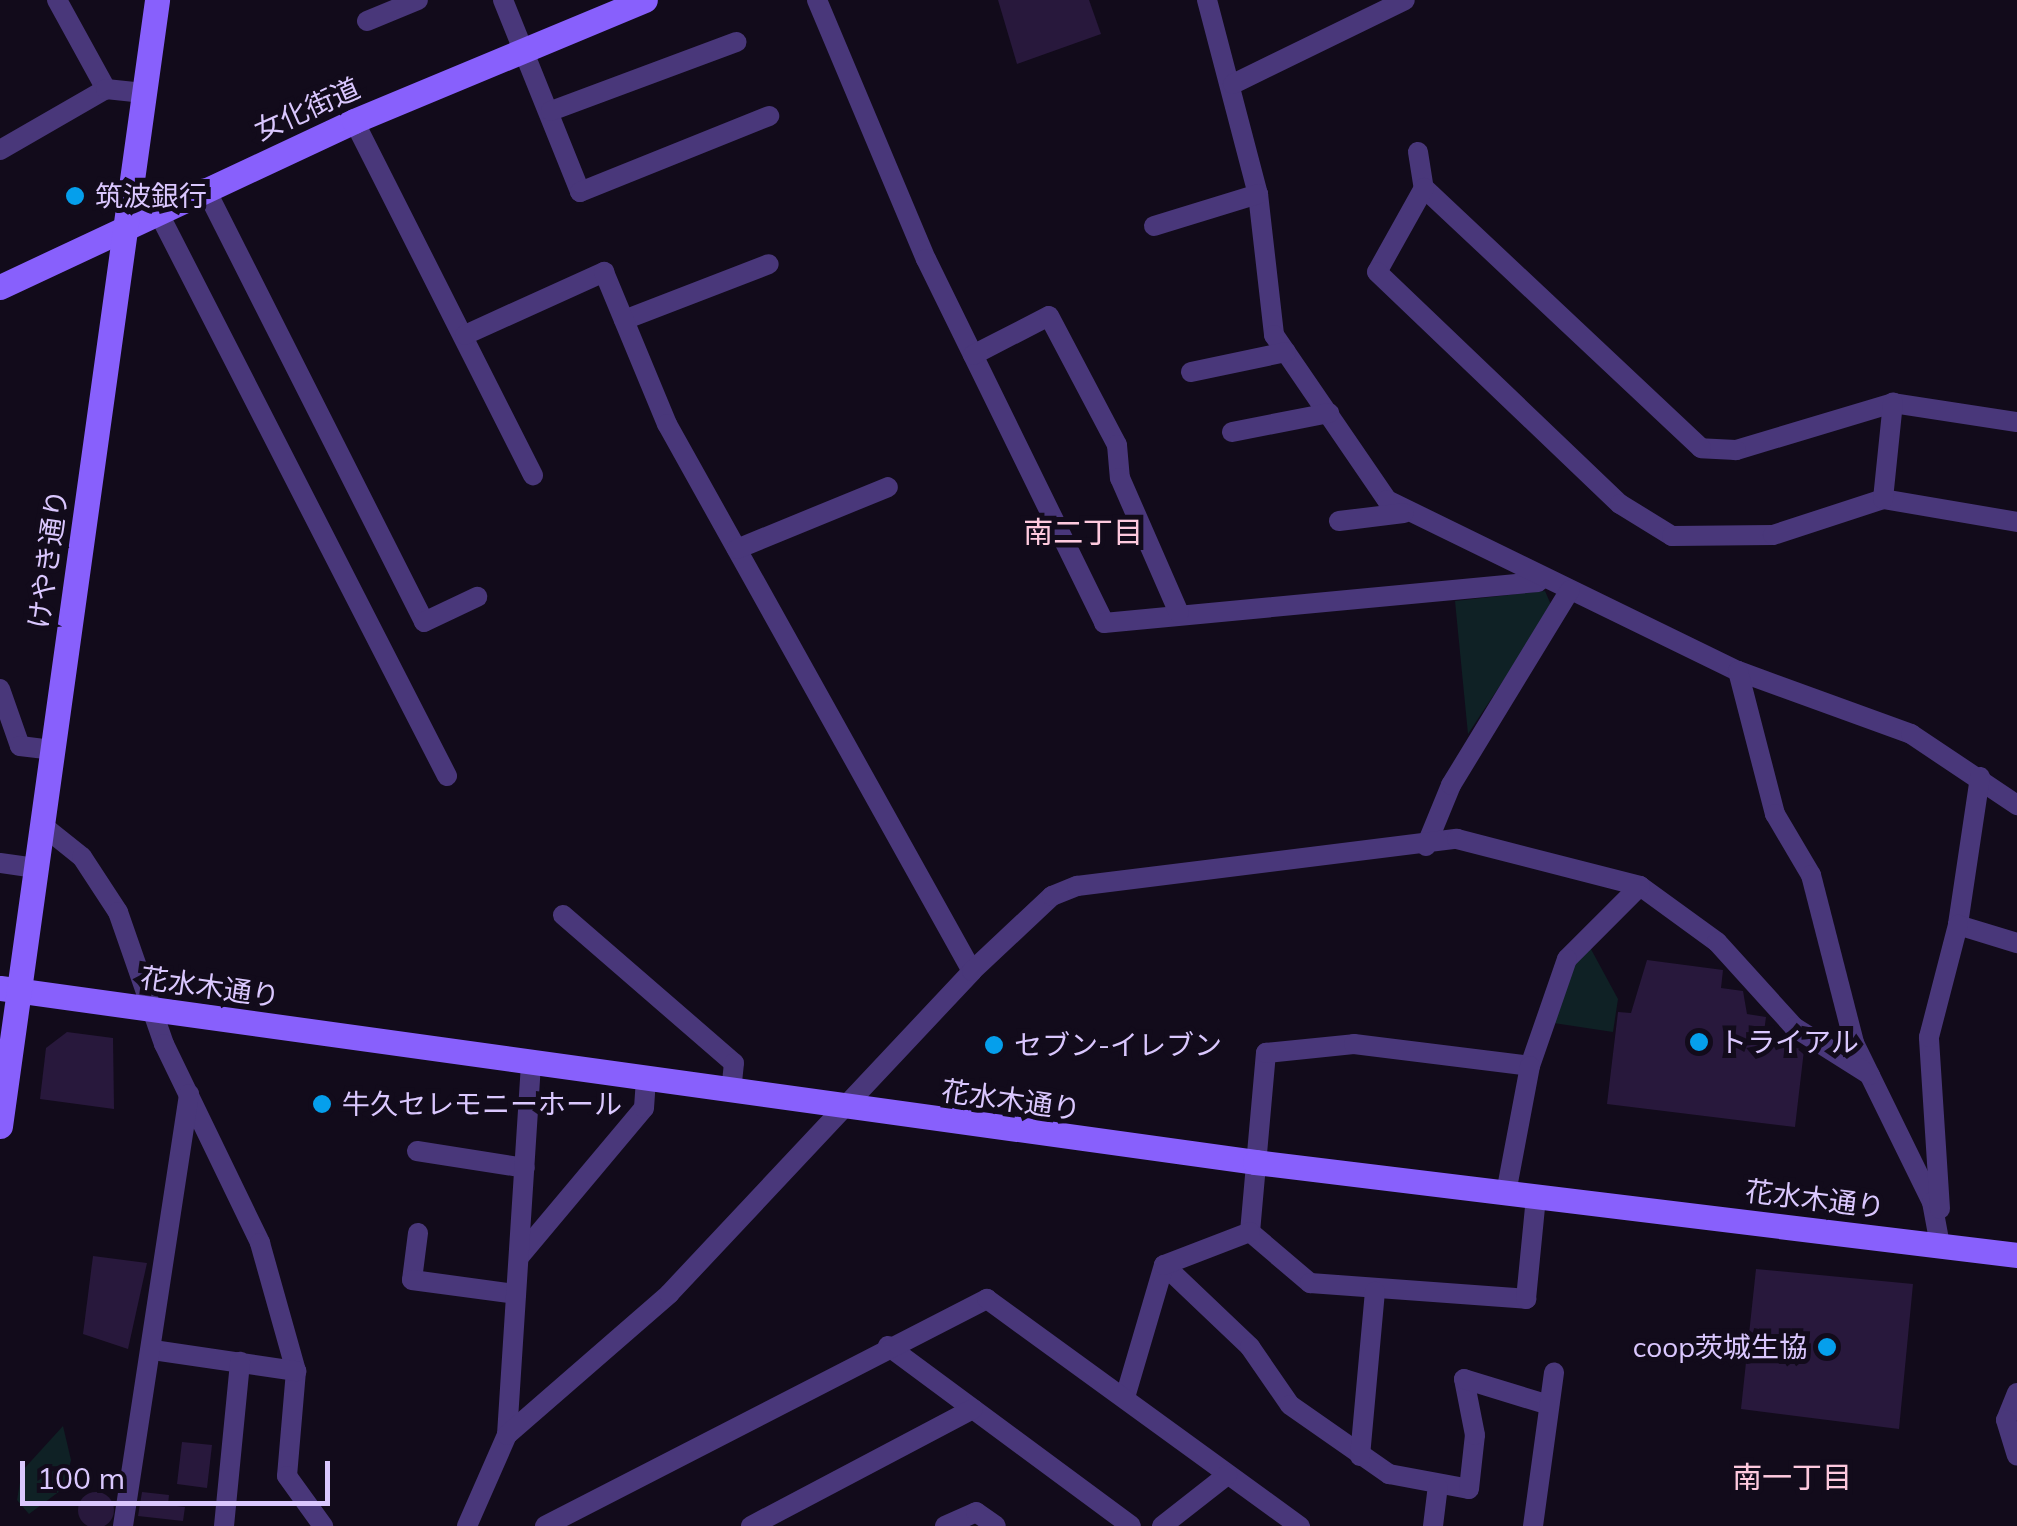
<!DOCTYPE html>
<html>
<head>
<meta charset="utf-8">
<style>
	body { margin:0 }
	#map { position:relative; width:2017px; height:1526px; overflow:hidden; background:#120b1b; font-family:Mulish,"Noto Sans JP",sans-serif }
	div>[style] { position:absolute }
	.green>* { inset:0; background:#0f2125 }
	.building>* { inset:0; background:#28183c }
	.round { border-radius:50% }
	.street>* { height:20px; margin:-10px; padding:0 10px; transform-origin:10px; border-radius:10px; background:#49377a }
	.secondary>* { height:25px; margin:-12.5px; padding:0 12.5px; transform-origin:12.5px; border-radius:12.5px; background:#8860fc }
	.dots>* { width:28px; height:28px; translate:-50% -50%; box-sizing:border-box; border:5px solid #120b1b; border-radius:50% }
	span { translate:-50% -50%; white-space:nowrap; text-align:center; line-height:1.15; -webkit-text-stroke:10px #120b1b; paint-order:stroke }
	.street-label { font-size:28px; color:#dac7fe }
	.poi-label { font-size:28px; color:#dac7fe }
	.left { translate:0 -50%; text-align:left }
	.right { translate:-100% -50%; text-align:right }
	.neighbourhood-label { font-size:30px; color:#fec9de }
	.scale { position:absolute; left:20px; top:1461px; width:310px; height:45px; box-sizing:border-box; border:5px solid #dac7fe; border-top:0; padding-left:12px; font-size:30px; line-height:35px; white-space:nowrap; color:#dac7fe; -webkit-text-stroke:8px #120b1b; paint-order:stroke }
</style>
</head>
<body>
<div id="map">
	<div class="green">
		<div style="clip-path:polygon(1545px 591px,1552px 607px,1468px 734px,1455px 601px)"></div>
		<div style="clip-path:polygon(1586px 940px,1618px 999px,1613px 1032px,1547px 1022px)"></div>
		<div style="clip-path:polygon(63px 1426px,71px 1460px,64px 1488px,29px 1514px,17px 1500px,22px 1471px)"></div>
	</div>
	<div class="building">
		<div style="clip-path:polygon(998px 0,1089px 0,1101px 34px,1017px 64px)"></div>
		<div style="clip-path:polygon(1647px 960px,1723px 970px,1721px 988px,1743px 991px,1747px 1014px,1766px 1017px,1763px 1039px,1804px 1050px,1795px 1127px,1607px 1104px,1618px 1012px,1631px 1013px)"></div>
		<div style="clip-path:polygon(67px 1032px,113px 1038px,114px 1109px,40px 1099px,46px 1048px)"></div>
		<div style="clip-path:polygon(93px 1256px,147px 1263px,128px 1349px,83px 1334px)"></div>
		<div style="clip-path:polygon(1756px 1269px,1913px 1284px,1899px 1429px,1741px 1409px)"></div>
		<div style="clip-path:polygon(182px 1442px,212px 1445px,207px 1488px,177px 1484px)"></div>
		<div style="clip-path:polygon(142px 1492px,169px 1495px,168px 1505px,185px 1507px,183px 1521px,138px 1516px)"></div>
		<div class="round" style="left:78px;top:1492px;width:36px;height:36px"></div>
	</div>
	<div class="street">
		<div style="left:57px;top:0;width:102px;rotate:61.2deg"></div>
		<div style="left:503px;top:0;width:207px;rotate:68.1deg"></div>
		<div style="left:580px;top:192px;width:204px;rotate:-21.9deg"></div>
		<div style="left:817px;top:0;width:281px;rotate:67.2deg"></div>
		<div style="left:926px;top:259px;width:405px;rotate:63.9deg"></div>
		<div style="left:1104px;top:623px;width:436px;rotate:-5.4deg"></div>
		<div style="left:1207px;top:0;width:201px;rotate:75.3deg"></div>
		<div style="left:1258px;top:194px;width:142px;rotate:83.5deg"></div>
		<div style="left:1274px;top:335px;width:200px;rotate:55.6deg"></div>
		<div style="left:1387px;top:500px;width:390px;rotate:26deg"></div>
		<div style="left:1738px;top:671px;width:184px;rotate:20deg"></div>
		<div style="left:1911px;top:734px;width:128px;rotate:33.8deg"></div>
		<div style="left:367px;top:21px;width:55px;rotate:-22.4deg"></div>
		<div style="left:1233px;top:84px;width:191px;rotate:-26deg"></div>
		<div style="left:551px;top:111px;width:198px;rotate:-20.4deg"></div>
		<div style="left:354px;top:121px;width:397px;rotate:63.2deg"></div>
		<div style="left:0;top:150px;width:122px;rotate:-29.9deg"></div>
		<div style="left:106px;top:89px;width:38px;rotate:6deg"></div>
		<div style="left:1418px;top:152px;width:36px;rotate:81deg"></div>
		<div style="left:205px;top:188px;width:486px;rotate:63.2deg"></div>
		<div style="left:424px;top:622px;width:59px;rotate:-25.3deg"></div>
		<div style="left:157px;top:210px;width:636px;rotate:62.87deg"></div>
		<div style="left:1154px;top:226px;width:109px;rotate:-17.1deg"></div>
		<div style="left:624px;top:320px;width:155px;rotate:-21.1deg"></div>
		<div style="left:465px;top:335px;width:153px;rotate:-24.4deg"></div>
		<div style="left:604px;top:272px;width:165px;rotate:67.5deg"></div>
		<div style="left:667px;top:424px;width:626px;rotate:60.86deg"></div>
		<div style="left:973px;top:355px;width:85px;rotate:-27.2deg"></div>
		<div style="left:1049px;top:316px;width:146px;rotate:62.2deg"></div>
		<div style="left:1117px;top:445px;width:33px;rotate:85deg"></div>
		<div style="left:1120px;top:478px;width:147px;rotate:66.4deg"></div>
		<div style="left:1191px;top:372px;width:97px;rotate:-11.9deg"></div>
		<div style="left:2017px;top:422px;width:125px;rotate:-171.3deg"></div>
		<div style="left:1893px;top:403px;width:164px;rotate:163.3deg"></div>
		<div style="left:1736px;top:450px;width:35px;rotate:-177deg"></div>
		<div style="left:1701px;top:448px;width:380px;rotate:-136.8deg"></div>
		<div style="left:1424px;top:188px;width:96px;rotate:119.2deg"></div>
		<div style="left:1377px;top:272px;width:336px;rotate:43.7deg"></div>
		<div style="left:1620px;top:504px;width:61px;rotate:31.6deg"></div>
		<div style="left:1672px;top:536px;width:101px;rotate:-0.6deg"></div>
		<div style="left:1773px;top:535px;width:116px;rotate:-18.1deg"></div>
		<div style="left:1883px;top:499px;width:136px;rotate:9.7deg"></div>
		<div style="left:1232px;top:432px;width:99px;rotate:-11.1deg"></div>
		<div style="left:1883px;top:499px;width:97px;rotate:-84.1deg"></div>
		<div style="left:1339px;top:521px;width:65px;rotate:-7deg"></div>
		<div style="left:737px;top:549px;width:163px;rotate:-22.3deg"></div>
		<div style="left:1738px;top:671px;width:148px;rotate:75.5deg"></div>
		<div style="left:1775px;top:814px;width:71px;rotate:59.5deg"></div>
		<div style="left:1811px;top:875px;width:173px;rotate:75.6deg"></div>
		<div style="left:1854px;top:1043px;width:177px;rotate:63.9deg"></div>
		<div style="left:1932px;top:1202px;width:44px;rotate:79.5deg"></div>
		<div style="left:0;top:689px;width:60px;rotate:70.7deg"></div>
		<div style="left:20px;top:746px;width:32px;rotate:7deg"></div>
		<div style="left:1980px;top:777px;width:150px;rotate:98.5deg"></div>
		<div style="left:1958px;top:925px;width:62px;rotate:17deg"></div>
		<div style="left:42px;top:825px;width:51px;rotate:38.7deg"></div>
		<div style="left:82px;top:857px;width:66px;rotate:56.8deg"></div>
		<div style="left:118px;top:912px;width:140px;rotate:70.8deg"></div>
		<div style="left:164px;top:1044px;width:221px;rotate:64.2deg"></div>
		<div style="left:260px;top:1243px;width:133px;rotate:74.3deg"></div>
		<div style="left:296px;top:1371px;width:105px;rotate:94.9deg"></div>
		<div style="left:287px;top:1476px;width:62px;rotate:54.2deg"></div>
		<div style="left:1426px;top:846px;width:66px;rotate:-67.7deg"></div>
		<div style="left:1451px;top:785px;width:228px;rotate:-58.6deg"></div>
		<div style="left:0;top:863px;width:36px;rotate:8deg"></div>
		<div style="left:1640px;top:886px;width:95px;rotate:36deg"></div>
		<div style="left:1717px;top:942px;width:115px;rotate:47.8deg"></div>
		<div style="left:1794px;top:1027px;width:90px;rotate:32.3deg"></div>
		<div style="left:563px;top:915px;width:226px;rotate:40.9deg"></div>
		<div style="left:734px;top:1063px;width:29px;rotate:96deg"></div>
		<div style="left:417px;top:1151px;width:109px;rotate:8.9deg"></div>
		<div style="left:1940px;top:1209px;width:172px;rotate:-93.7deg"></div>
		<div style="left:1929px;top:1037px;width:116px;rotate:-75.5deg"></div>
		<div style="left:1250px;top:1232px;width:180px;rotate:-84.9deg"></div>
		<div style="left:1266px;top:1053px;width:88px;rotate:-5.8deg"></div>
		<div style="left:1354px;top:1044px;width:177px;rotate:7.1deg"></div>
		<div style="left:1250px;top:1232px;width:79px;rotate:40.4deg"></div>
		<div style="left:1310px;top:1283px;width:217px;rotate:4.2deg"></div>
		<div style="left:1526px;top:1299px;width:102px;rotate:-84.4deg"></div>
		<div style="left:418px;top:1233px;width:47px;rotate:97.3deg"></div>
		<div style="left:412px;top:1280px;width:105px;rotate:7.7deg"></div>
		<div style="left:519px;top:1257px;width:194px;rotate:-50deg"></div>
		<div style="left:644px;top:1108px;width:29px;rotate:-86deg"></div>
		<div style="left:1164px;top:1265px;width:119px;rotate:43.6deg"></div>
		<div style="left:1250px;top:1347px;width:70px;rotate:55.4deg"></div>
		<div style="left:1290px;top:1405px;width:121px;rotate:34.9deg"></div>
		<div style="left:1389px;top:1474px;width:81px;rotate:10.6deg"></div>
		<div style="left:1469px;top:1489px;width:54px;rotate:-83.7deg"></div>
		<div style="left:1475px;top:1435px;width:57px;rotate:-101.1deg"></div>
		<div style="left:1464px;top:1379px;width:89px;rotate:17deg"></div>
		<div style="left:888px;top:1346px;width:302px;rotate:36.5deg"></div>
		<div style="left:153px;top:1350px;width:145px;rotate:8.4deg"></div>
		<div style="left:2017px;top:1393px;width:29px;rotate:112deg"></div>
		<div style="left:2006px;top:1420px;width:37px;rotate:73deg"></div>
		<div style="left:1126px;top:1394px;width:134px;rotate:-73.6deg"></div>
		<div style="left:1164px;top:1265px;width:92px;rotate:-21deg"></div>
		<div style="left:507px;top:1435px;width:373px;rotate:-86.3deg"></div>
		<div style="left:1360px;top:1456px;width:165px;rotate:-84.8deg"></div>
		<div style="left:123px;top:1526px;width:437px;rotate:-81.3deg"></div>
		<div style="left:224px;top:1526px;width:165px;rotate:-84.4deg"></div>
		<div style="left:467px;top:1526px;width:99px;rotate:-66.3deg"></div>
		<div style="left:507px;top:1435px;width:215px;rotate:-41deg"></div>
		<div style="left:669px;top:1294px;width:443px;rotate:-46.8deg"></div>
		<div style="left:972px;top:971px;width:110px;rotate:-43.2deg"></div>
		<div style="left:1052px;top:896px;width:27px;rotate:-22deg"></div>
		<div style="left:1077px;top:886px;width:383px;rotate:-7.1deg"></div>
		<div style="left:1457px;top:839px;width:189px;rotate:14.4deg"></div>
		<div style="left:1640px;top:886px;width:103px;rotate:135deg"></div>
		<div style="left:1567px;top:959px;width:113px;rotate:109.1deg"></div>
		<div style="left:1530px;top:1066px;width:129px;rotate:100.7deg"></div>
		<div style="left:545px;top:1526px;width:497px;rotate:-27.2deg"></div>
		<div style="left:987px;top:1299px;width:387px;rotate:36deg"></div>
		<div style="left:751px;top:1526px;width:251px;rotate:-27.8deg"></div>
		<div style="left:945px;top:1526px;width:34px;rotate:-24deg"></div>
		<div style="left:976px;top:1512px;width:24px;rotate:35deg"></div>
		<div style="left:1162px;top:1526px;width:83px;rotate:-38.1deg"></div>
		<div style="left:1433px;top:1526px;width:39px;rotate:-83deg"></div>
		<div style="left:1533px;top:1526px;width:155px;rotate:-82.2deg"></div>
	</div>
	<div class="secondary">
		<div style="left:0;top:287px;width:391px;rotate:-25.1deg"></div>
		<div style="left:354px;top:121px;width:315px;rotate:-22.6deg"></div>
		<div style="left:0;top:988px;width:1267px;rotate:7.89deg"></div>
		<div style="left:1255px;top:1162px;width:768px;rotate:6.96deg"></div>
		<div style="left:0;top:1126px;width:1137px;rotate:-82.06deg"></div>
	</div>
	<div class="dots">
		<div style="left:75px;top:196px;background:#059fec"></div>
		<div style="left:1699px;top:1042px;background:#059fec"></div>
		<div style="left:994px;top:1045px;background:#059fec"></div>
		<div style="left:322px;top:1104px;background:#059fec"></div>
		<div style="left:1827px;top:1347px;background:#059fec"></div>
	</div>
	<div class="street-label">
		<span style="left:307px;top:109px;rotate:-24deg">女化街道</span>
		<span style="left:48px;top:559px;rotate:-82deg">けやき通り</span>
		<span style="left:210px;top:987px;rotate:8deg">花水木通り</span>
		<span style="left:1011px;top:1100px;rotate:8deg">花水木通り</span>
		<span style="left:1815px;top:1199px;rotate:7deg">花水木通り</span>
	</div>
	<div class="poi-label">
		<span class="left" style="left:95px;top:196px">筑波銀行</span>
		<span class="left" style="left:1719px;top:1042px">トライアル</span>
		<span class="left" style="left:1014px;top:1045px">セブン-イレブン</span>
		<span class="left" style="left:342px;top:1104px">牛久セレモニーホール</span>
		<span class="right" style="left:1807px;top:1347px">coop茨城生協</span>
	</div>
	<div class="neighbourhood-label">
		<span style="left:1083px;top:532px">南二丁目</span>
		<span style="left:1792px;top:1477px">南一丁目</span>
	</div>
	<div class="scale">100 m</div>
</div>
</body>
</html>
